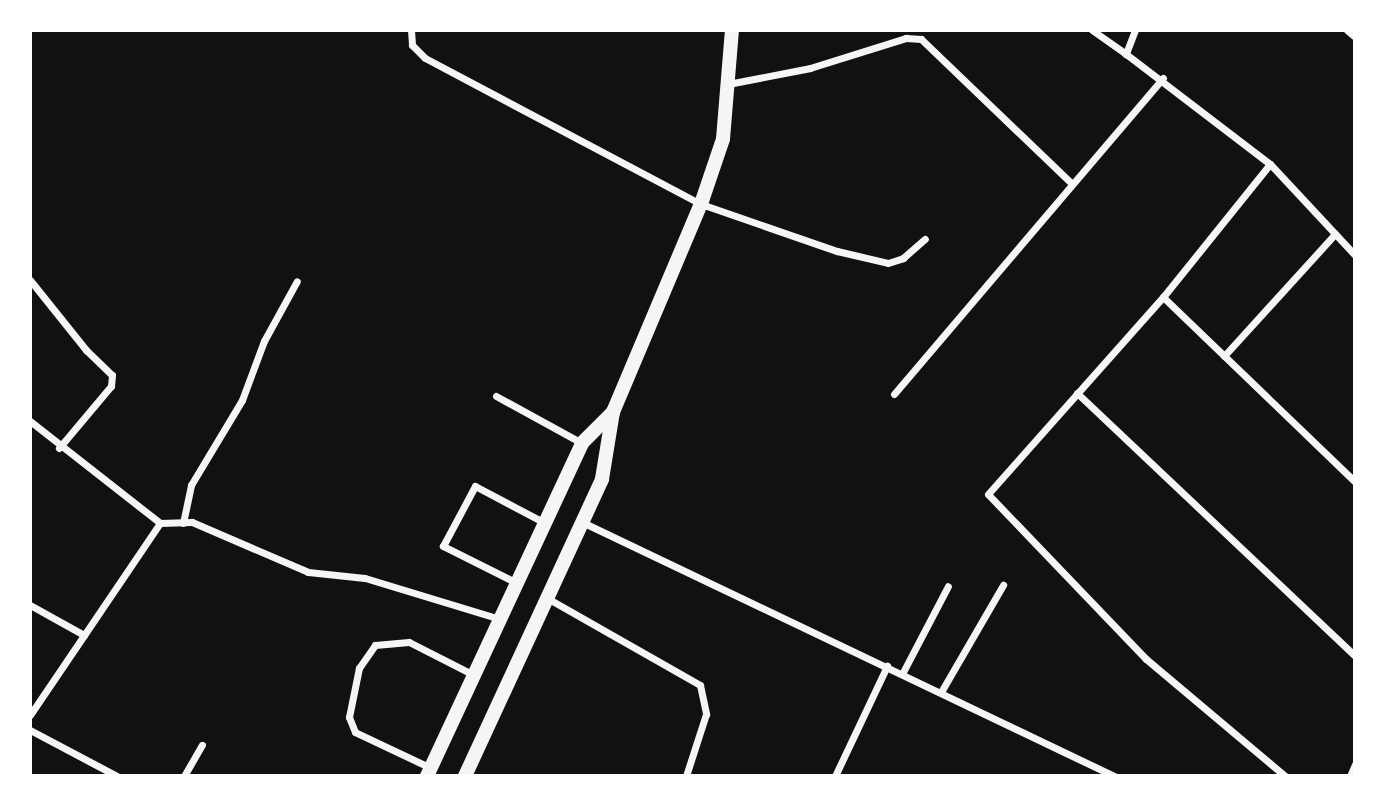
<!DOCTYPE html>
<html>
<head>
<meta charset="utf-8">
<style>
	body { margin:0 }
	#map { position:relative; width:1385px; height:806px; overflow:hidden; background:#111; font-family:"Archivo Narrow",sans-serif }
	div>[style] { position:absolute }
	.minor>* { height:7px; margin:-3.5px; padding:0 3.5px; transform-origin:3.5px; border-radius:3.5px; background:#f5f5f5 }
	.secondary>* { height:14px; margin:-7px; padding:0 7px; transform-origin:7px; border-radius:7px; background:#f5f5f5 }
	span { translate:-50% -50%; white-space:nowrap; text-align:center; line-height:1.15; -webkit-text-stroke:7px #fff; paint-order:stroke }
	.frame { position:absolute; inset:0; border:32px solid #fff; pointer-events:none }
</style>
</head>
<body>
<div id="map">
	<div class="minor">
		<div style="left:411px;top:30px;width:15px;rotate:86deg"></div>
		<div style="left:412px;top:45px;width:18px;rotate:45deg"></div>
		<div style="left:425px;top:58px;width:312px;rotate:27.9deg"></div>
		<div style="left:701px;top:204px;width:144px;rotate:19.1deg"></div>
		<div style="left:837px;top:251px;width:52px;rotate:13.2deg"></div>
		<div style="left:888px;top:263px;width:16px;rotate:-18deg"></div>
		<div style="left:903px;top:258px;width:29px;rotate:-41deg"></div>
		<div style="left:1092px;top:30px;width:42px;rotate:35.2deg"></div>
		<div style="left:1135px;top:30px;width:26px;rotate:111deg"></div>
		<div style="left:1126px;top:54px;width:181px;rotate:37.4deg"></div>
		<div style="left:1270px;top:164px;width:171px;rotate:128.8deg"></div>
		<div style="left:1347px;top:30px;width:11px;rotate:41deg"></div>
		<div style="left:728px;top:84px;width:84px;rotate:-11deg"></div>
		<div style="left:810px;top:68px;width:101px;rotate:-17.4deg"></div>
		<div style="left:906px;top:38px;width:15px;rotate:4deg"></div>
		<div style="left:921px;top:39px;width:207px;rotate:43.8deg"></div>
		<div style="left:1270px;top:164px;width:125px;rotate:47deg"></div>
		<div style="left:30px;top:280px;width:90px;rotate:51.3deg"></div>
		<div style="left:86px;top:350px;width:36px;rotate:44deg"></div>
		<div style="left:112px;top:375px;width:11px;rotate:95deg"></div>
		<div style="left:111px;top:386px;width:81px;rotate:130deg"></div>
		<div style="left:1224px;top:356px;width:165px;rotate:-47.7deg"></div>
		<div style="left:1077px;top:393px;width:383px;rotate:43.4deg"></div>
		<div style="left:894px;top:394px;width:415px;rotate:-49.6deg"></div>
		<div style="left:496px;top:396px;width:98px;rotate:28.7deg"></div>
		<div style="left:30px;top:421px;width:165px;rotate:38.1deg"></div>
		<div style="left:582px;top:522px;width:590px;rotate:25.52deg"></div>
		<div style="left:183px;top:523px;width:39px;rotate:-78deg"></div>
		<div style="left:191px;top:485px;width:99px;rotate:-59deg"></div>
		<div style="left:242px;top:400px;width:63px;rotate:-69.6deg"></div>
		<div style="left:264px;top:341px;width:68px;rotate:-61.2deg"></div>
		<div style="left:517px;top:583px;width:83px;rotate:-153.4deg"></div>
		<div style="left:443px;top:546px;width:68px;rotate:-61.9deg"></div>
		<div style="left:475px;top:486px;width:79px;rotate:27.9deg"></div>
		<div style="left:547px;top:598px;width:176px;rotate:29.6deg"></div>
		<div style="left:700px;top:685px;width:30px;rotate:78deg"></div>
		<div style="left:706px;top:714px;width:65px;rotate:107.9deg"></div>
		<div style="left:30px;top:605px;width:62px;rotate:29.1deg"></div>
		<div style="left:902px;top:674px;width:99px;rotate:-62.4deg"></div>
		<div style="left:941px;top:692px;width:124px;rotate:-59.9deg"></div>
		<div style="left:30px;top:715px;width:232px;rotate:-55.9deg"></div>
		<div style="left:160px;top:523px;width:32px;rotate:-2deg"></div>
		<div style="left:192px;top:522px;width:126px;rotate:23.3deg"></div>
		<div style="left:308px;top:572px;width:57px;rotate:6deg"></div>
		<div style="left:365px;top:578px;width:141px;rotate:16.9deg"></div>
		<div style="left:30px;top:730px;width:98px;rotate:27.9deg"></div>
		<div style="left:431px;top:768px;width:84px;rotate:-154.7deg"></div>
		<div style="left:355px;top:732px;width:16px;rotate:-112deg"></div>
		<div style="left:349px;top:717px;width:50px;rotate:-78.5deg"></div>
		<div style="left:359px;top:668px;width:28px;rotate:-55deg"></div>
		<div style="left:375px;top:645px;width:34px;rotate:-5deg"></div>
		<div style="left:409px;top:642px;width:73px;rotate:26.9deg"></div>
		<div style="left:184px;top:776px;width:36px;rotate:-60deg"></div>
		<div style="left:835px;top:776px;width:122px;rotate:-64.7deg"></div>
		<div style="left:1285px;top:776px;width:182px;rotate:-139.9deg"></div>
		<div style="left:1146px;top:659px;width:228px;rotate:-133.8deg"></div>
		<div style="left:988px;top:494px;width:264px;rotate:-48.4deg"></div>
		<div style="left:1163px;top:297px;width:267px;rotate:43.9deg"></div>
		<div style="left:1350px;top:776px;width:13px;rotate:-67deg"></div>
	</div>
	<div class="secondary">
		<div style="left:427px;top:776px;width:367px;rotate:-65deg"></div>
		<div style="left:582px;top:443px;width:44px;rotate:-45deg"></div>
		<div style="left:465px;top:776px;width:327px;rotate:-65.2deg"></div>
		<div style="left:602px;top:479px;width:68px;rotate:-80.7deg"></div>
		<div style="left:613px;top:412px;width:226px;rotate:-67.1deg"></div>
		<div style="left:701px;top:204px;width:69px;rotate:-71.3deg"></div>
		<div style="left:723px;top:139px;width:109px;rotate:-85.3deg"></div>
	</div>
	<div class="frame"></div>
</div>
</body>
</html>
